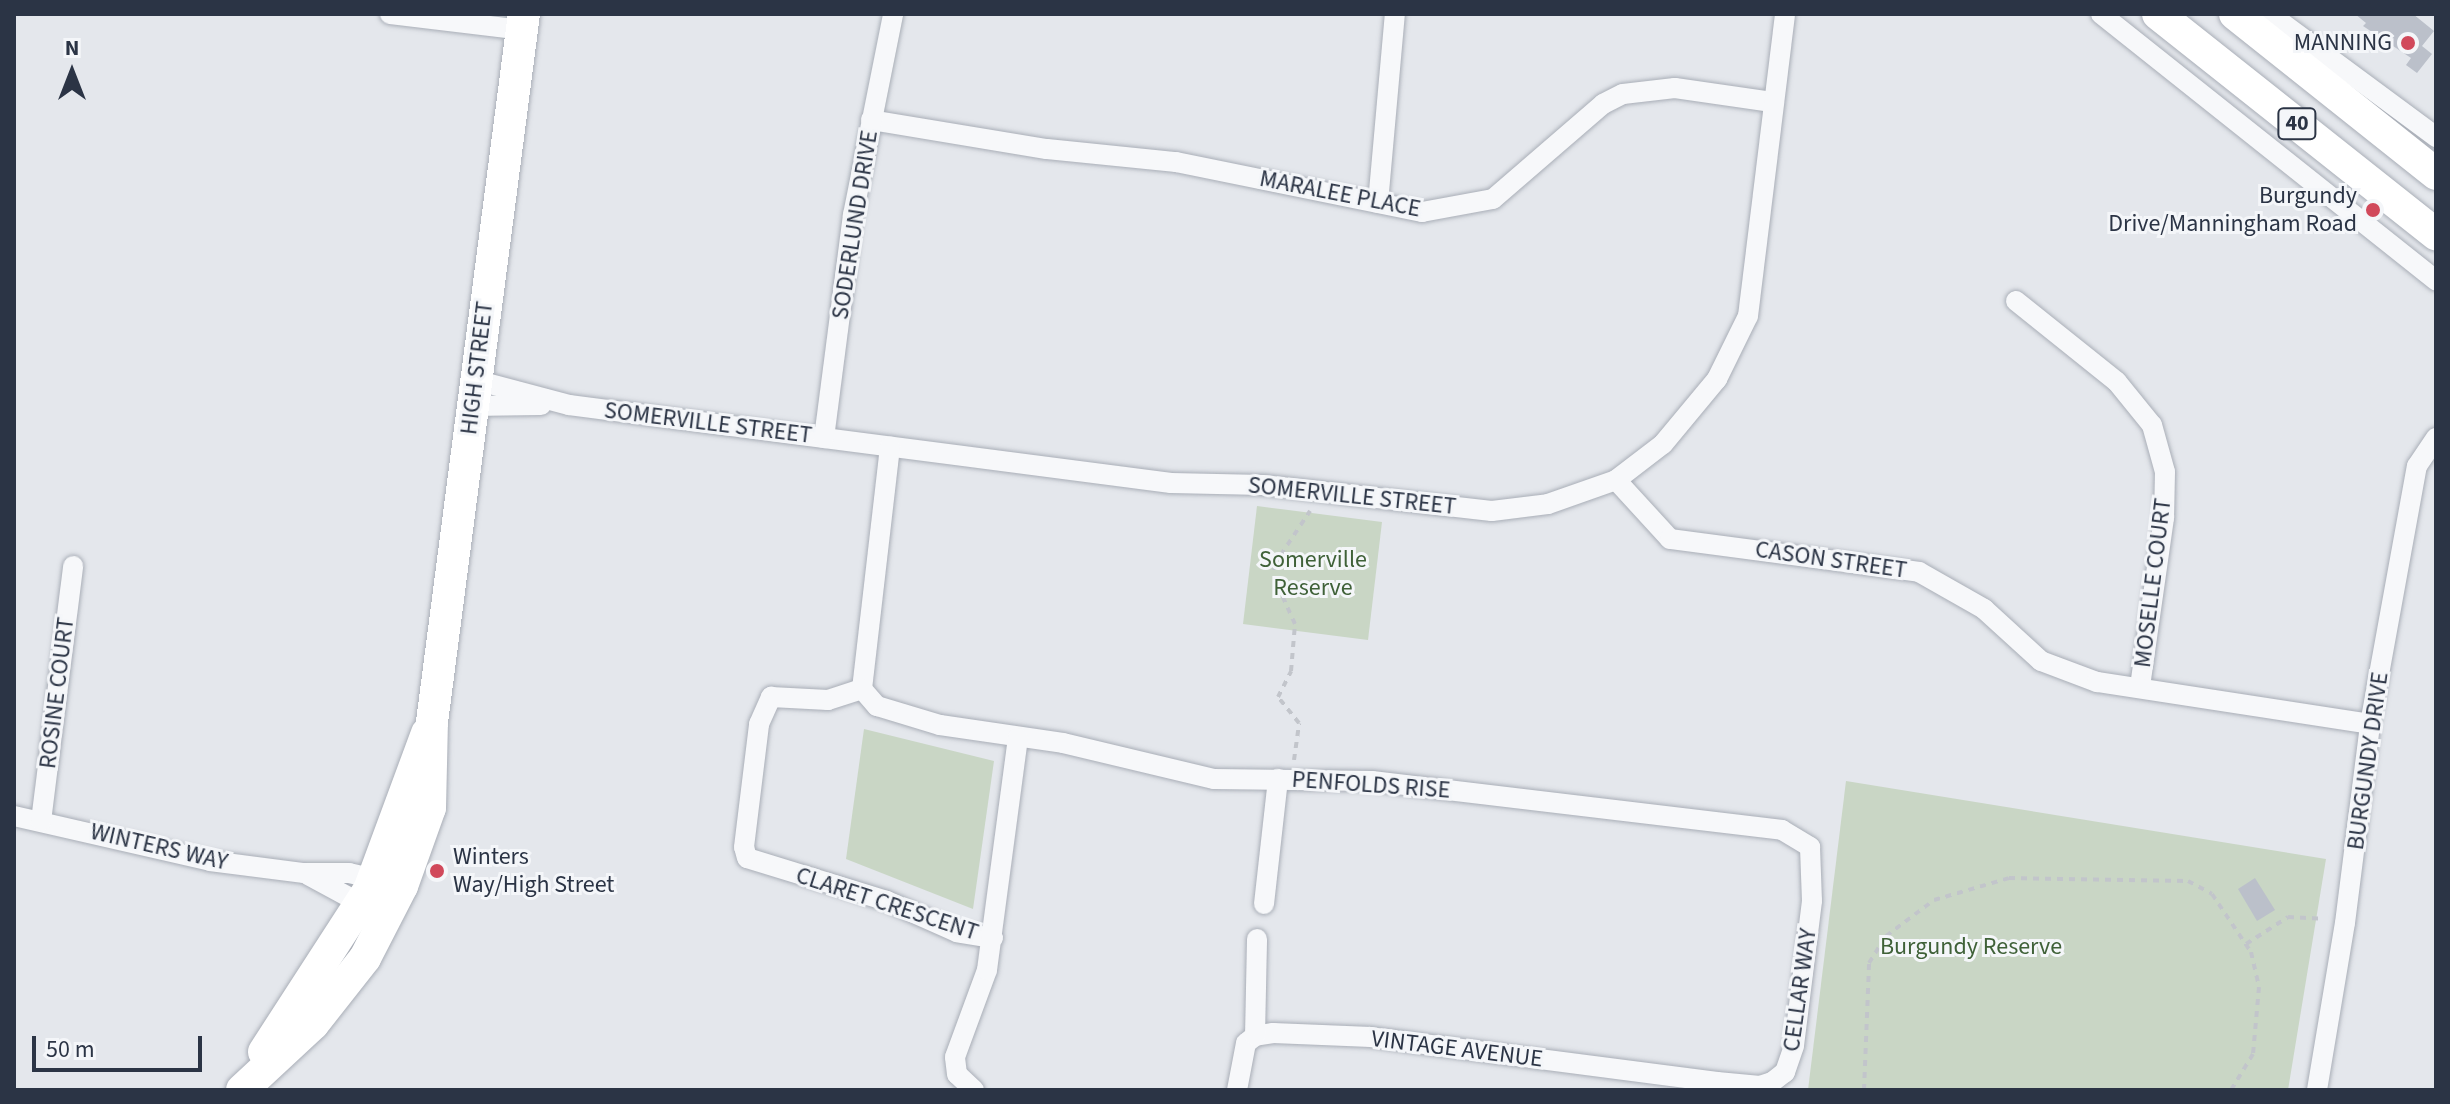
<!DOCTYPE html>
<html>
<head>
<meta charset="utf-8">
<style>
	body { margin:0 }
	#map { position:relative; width:2450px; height:1104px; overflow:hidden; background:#e4e7ec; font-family:"Source Sans 3",sans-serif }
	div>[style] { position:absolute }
	.green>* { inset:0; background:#c9d6c5 }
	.building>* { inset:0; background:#bbc0ca }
	.path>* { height:4px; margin-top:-2px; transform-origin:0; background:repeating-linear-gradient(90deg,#c2c5cb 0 6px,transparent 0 12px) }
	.roads { filter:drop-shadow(0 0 2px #a9aeb7) drop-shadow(0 0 2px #a9aeb7) }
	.minor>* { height:20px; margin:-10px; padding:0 10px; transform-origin:10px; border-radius:10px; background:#f7f8fa }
	.primary>* { height:32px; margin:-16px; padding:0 16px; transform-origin:16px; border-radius:16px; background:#fff }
	.dots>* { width:22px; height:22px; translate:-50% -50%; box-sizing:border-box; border:4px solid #f4f6f9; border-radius:50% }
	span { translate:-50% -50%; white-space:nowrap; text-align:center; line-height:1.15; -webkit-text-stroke:6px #f4f6f9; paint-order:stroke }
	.shield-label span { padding:2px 6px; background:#f4f6f9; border:2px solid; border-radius:6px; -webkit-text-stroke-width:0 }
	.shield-label { font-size:22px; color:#2b3445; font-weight:700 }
	.poi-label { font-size:24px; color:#2b3445 }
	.right { translate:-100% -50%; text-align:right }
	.left { translate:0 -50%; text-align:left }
	.street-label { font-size:24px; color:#2b3445 }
	.park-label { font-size:24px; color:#3f6138 }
	.frame { position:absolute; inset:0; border:16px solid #2b3445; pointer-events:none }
	.north { position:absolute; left:32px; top:32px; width:80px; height:80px; -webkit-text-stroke:6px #f4f6f9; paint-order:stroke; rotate:0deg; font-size:22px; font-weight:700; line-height:32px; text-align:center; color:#2b3445 }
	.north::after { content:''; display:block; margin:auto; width:28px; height:36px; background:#2b3445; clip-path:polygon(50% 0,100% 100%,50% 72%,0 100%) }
	.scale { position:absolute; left:32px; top:1036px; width:170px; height:36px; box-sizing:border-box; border:4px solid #2b3445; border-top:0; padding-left:10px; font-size:24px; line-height:28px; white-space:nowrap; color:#2b3445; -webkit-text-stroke:6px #f4f6f9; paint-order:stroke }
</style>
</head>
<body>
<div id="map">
	<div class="green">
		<div style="clip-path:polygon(1257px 506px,1382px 522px,1368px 640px,1243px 624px)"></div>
		<div style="clip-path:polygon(864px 729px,994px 761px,973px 909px,846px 859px)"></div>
		<div style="clip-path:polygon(1846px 781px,2326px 859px,2288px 1090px,1808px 1090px)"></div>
	</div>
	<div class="building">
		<div style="clip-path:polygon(2355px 14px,2413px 14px,2434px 31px,2422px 46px,2432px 54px,2417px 73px,2406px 65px,2411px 58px,2363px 26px,2366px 23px)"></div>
		<div style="clip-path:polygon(2255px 878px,2275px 910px,2257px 921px,2238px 889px)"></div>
	</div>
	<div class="path">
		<div style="left:1294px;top:760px;width:37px;rotate:-82deg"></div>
		<div style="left:1299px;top:723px;width:33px;rotate:-129deg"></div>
		<div style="left:1278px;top:697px;width:29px;rotate:-63deg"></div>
		<div style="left:1291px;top:671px;width:47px;rotate:-85.1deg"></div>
		<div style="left:1295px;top:624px;width:46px;rotate:-114.3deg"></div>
		<div style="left:1276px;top:582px;width:17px;rotate:-97deg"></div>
		<div style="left:1274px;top:565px;width:65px;rotate:-56.3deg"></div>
		<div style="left:2246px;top:944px;width:50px;rotate:-32.7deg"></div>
		<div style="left:2288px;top:917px;width:35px;rotate:3deg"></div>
		<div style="left:1864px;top:1090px;width:127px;rotate:-87.7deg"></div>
		<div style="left:1869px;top:963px;width:32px;rotate:-58deg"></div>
		<div style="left:1886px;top:936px;width:60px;rotate:-36.9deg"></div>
		<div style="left:1934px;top:900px;width:78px;rotate:-16.3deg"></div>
		<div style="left:2009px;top:878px;width:179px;rotate:1deg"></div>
		<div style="left:2188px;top:881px;width:27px;rotate:28deg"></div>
		<div style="left:2212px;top:894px;width:70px;rotate:56.1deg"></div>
		<div style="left:2251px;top:952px;width:36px;rotate:77deg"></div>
		<div style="left:2259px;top:987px;width:67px;rotate:95.1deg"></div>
		<div style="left:2253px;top:1054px;width:42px;rotate:121.4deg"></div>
	</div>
	<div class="roads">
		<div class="minor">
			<div style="left:390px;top:14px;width:133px;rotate:6.9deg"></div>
			<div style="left:2101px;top:14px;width:428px;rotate:38.5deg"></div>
			<div style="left:2270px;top:14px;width:207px;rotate:36.5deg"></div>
			<div style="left:871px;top:120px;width:178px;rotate:9.4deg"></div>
			<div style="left:1047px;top:149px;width:130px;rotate:5.8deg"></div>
			<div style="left:1176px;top:162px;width:251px;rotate:11.5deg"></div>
			<div style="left:1422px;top:212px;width:72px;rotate:-10.4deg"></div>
			<div style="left:1493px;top:199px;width:145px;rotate:-40.8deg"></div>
			<div style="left:1603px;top:104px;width:22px;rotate:-27deg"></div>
			<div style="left:1623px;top:94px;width:52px;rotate:-6.6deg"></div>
			<div style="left:1675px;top:88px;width:98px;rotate:8.2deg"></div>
			<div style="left:1378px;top:203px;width:190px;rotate:-84.9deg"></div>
			<div style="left:2016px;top:301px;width:129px;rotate:38.7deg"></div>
			<div style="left:2117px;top:382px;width:55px;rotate:50.9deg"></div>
			<div style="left:2152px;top:425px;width:49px;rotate:74.5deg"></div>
			<div style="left:2165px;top:472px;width:46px;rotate:91.2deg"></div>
			<div style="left:2164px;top:518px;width:171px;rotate:98.1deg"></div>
			<div style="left:475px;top:380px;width:97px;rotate:14.9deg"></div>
			<div style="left:569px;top:405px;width:607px;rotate:7.38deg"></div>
			<div style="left:1171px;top:483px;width:92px;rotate:1.2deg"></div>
			<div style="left:1263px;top:485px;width:230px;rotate:6.5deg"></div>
			<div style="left:1492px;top:511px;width:56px;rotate:-7.1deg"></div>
			<div style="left:1548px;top:504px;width:72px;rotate:-19.4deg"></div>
			<div style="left:1616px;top:480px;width:59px;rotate:-37.5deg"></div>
			<div style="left:1663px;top:444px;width:85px;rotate:-50.3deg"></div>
			<div style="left:1717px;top:379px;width:70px;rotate:-63.8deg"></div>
			<div style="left:1748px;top:316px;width:304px;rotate:-83deg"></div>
			<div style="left:471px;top:406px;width:70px;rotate:-0.8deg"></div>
			<div style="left:824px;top:438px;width:225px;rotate:-82.6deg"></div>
			<div style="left:853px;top:215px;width:205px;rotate:-78.7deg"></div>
			<div style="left:1616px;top:480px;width:80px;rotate:47.5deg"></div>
			<div style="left:1670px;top:539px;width:251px;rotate:7.5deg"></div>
			<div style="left:1919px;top:572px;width:75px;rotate:29.6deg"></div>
			<div style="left:1984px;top:609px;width:77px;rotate:42.4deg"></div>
			<div style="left:2041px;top:661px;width:60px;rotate:20.6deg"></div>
			<div style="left:2097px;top:682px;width:276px;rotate:8.7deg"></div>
			<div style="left:862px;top:689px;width:244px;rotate:-83.4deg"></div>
			<div style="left:14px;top:816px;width:201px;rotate:12.9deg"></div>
			<div style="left:210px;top:861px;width:95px;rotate:7.3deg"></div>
			<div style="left:304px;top:873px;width:45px"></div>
			<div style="left:349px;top:873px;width:35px;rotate:13deg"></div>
			<div style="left:41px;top:821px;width:257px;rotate:-82.8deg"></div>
			<div style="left:308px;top:875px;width:72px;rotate:28.4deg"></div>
			<div style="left:1264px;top:904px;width:126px;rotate:-83.6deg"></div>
			<div style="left:993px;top:938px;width:36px;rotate:-171deg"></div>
			<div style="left:957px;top:932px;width:77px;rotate:-156.1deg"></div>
			<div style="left:887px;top:901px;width:146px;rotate:-162.9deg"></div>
			<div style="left:747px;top:858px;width:11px;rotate:-105deg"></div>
			<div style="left:744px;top:847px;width:124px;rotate:-83deg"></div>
			<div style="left:759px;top:724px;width:30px;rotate:-66deg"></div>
			<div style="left:771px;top:697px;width:57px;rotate:3deg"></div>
			<div style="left:828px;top:700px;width:36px;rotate:-18deg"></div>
			<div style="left:862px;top:689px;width:23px;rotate:49deg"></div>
			<div style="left:877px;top:706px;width:66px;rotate:16.8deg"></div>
			<div style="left:940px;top:725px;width:124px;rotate:8.3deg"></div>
			<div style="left:1063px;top:743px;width:155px;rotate:13.4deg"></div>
			<div style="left:1214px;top:779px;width:158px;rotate:0.7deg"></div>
			<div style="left:1372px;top:781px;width:413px;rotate:6.8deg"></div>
			<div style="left:1782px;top:830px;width:33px;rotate:31deg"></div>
			<div style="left:1810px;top:847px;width:54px;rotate:87.9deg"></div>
			<div style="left:1812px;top:901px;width:146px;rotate:97.1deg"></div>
			<div style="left:1794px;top:1046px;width:28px;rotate:109deg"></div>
			<div style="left:1785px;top:1072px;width:16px;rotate:142deg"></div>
			<div style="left:1772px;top:1082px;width:13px;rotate:162deg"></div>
			<div style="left:1760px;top:1086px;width:43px;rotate:-174.7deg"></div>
			<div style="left:1717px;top:1082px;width:349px;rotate:-172.6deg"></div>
			<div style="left:1371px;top:1037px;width:98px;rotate:-177.7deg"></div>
			<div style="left:1273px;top:1033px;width:18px;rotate:171deg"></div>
			<div style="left:1255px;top:1036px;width:11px;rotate:142deg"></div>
			<div style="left:1246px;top:1043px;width:48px;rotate:100.8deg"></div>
			<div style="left:1255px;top:1036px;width:97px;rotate:-88.8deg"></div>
			<div style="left:974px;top:1090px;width:23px;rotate:-137deg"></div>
			<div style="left:957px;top:1074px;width:17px;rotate:-97deg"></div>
			<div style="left:955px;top:1057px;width:93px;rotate:-69.8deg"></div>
			<div style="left:987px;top:970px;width:234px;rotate:-82.4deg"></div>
			<div style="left:2317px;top:1090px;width:169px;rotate:-80.5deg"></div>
			<div style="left:2345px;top:923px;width:201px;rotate:-82.8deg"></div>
			<div style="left:2370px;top:724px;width:262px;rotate:-79.7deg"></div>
			<div style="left:2417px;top:466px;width:34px;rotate:-56deg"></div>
		</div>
		<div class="primary">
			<div style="left:2158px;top:14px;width:355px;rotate:38.4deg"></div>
			<div style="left:2235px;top:14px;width:257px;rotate:38.5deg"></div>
			<div style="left:264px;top:1052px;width:193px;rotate:-57.1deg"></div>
			<div style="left:369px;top:890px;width:167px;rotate:-69.7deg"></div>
			<div style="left:242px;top:1090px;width:97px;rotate:-42.9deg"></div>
			<div style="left:313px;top:1024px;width:84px;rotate:-51.8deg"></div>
			<div style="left:365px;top:958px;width:81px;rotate:-62.8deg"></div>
			<div style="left:402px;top:886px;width:83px;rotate:-70.3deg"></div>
			<div style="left:430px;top:808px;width:86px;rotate:-88.7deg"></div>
			<div style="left:432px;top:722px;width:714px;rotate:-82.6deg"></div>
		</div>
	</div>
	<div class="dots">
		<div style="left:2408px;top:43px;background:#d1495b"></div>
		<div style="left:2373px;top:210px;background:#d1495b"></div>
		<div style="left:437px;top:871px;background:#d1495b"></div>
	</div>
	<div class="shield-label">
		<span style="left:2297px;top:124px">40</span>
	</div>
	<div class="poi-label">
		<span class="right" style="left:2392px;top:43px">MANNING</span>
		<span class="right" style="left:2357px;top:210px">Burgundy<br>Drive/Manningham Road</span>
		<span class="left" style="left:453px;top:871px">Winters<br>Way/High Street</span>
	</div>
	<div class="street-label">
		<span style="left:1340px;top:194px;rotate:11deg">MARALEE PLACE</span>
		<span style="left:855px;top:225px;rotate:-81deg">SODERLUND DRIVE</span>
		<span style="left:477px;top:368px;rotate:-83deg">HIGH STREET</span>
		<span style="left:708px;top:423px;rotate:7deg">SOMERVILLE STREET</span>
		<span style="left:1352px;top:496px;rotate:6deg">SOMERVILLE STREET</span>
		<span style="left:1831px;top:560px;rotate:8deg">CASON STREET</span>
		<span style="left:2153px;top:583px;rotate:-83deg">MOSELLE COURT</span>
		<span style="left:57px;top:693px;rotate:-83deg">ROSINE COURT</span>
		<span style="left:2368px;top:761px;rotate:-82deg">BURGUNDY DRIVE</span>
		<span style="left:1371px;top:785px;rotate:4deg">PENFOLDS RISE</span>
		<span style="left:159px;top:847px;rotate:13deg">WINTERS WAY</span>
		<span style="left:887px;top:904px;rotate:18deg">CLARET CRESCENT</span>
		<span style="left:1800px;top:990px;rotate:-82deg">CELLAR WAY</span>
		<span style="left:1457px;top:1049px;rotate:7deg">VINTAGE AVENUE</span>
	</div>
	<div class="park-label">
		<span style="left:1313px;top:574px">Somerville<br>Reserve</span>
		<span style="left:1971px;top:947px">Burgundy Reserve</span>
	</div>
	<div class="frame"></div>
	<div class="north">N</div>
	<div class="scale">50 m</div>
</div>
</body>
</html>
